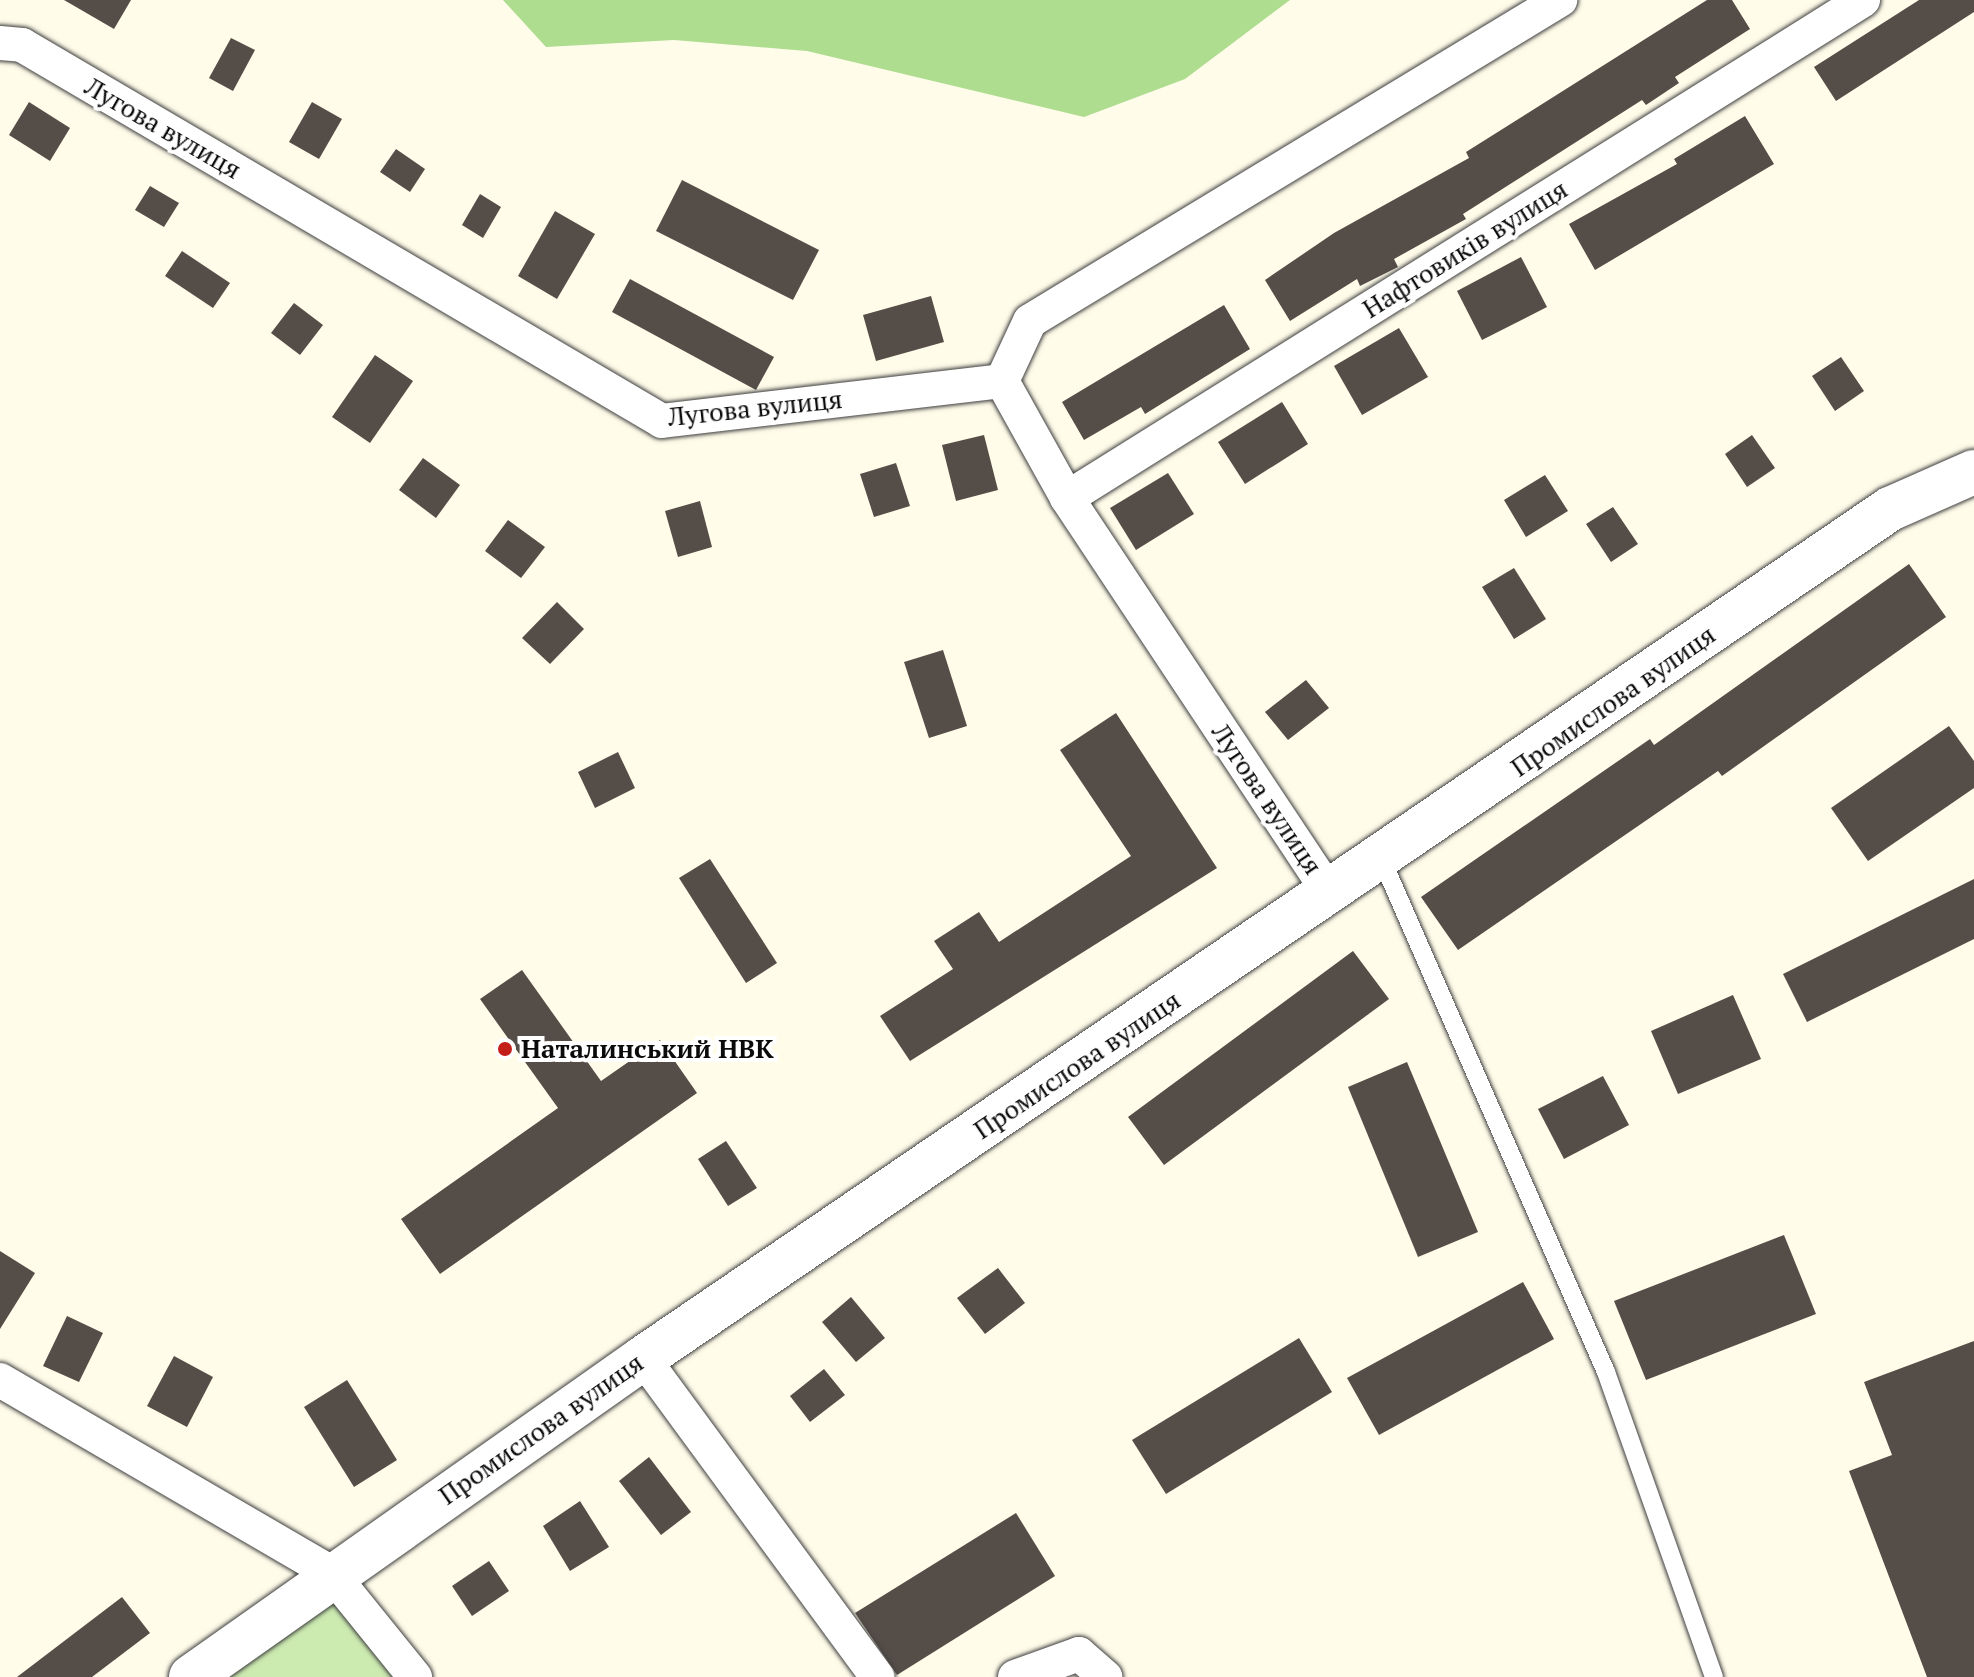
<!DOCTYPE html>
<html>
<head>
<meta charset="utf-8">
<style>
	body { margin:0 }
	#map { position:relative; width:1974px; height:1677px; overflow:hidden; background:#fffcea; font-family:"PT Serif",serif }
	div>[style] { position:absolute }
	.green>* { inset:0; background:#ccebb1 }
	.forest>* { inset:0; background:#aedd90 }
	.building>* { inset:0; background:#554d47 }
	.roads { filter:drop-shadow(0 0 2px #3e3e3e) drop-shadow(0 0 2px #3e3e3e) }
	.service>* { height:18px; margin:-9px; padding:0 9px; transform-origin:9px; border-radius:9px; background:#fff }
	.minor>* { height:34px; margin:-17px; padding:0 17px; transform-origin:17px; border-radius:17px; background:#fff }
	.tertiary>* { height:44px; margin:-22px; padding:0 22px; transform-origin:22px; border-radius:22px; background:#fff }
	.dots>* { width:22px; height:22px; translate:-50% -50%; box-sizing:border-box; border:4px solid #fff; border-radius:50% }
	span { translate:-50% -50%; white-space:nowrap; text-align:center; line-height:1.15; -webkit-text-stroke:8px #fff; paint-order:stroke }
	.street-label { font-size:26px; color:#0b0b0b }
	.poi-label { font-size:26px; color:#0b0b0b; font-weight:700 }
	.left { translate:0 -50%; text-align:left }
</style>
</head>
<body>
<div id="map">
	<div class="green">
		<div style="clip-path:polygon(331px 1573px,415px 1677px,192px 1677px)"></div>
	</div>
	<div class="forest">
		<div style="clip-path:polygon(503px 0,1290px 0,1185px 79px,1084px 117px,807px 51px,674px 40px,546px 47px)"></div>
	</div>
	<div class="building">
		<div style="clip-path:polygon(64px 0,131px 0,114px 29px)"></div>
		<div style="clip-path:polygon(1707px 0,1732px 0,1750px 29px,1675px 77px,1679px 83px,1646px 105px,1642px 100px,1463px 214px,1466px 219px,1394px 259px,1398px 267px,1360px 286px,1357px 279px,1290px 321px,1265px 280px,1334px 233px,1469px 158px,1466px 152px)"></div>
		<div style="clip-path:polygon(1919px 0,1974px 0,1974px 12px,1836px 101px,1814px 67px)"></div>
		<div style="clip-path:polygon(231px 38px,255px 50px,233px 91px,209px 78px)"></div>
		<div style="clip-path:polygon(29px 102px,70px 128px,50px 161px,9px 135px)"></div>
		<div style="clip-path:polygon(312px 102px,342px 119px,319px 159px,289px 142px)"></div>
		<div style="clip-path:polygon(1745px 116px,1774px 164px,1595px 270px,1569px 224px,1677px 164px,1674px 159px)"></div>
		<div style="clip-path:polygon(396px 149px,425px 169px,410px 192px,380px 172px)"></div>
		<div style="clip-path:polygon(682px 180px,819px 250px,793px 300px,656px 231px)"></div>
		<div style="clip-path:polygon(150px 186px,179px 203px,164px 227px,135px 210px)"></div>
		<div style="clip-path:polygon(480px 194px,501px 207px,483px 238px,462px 225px)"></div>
		<div style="clip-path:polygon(555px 211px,595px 234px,557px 299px,518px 276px)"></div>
		<div style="clip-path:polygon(182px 251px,230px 283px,213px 308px,165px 276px)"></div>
		<div style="clip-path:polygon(1521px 257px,1547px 307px,1482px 340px,1457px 291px)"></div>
		<div style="clip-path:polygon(630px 279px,774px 357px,756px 390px,612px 312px)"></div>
		<div style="clip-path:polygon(931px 296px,944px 342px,876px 361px,863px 315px)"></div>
		<div style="clip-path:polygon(294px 303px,323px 325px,300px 355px,271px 333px)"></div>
		<div style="clip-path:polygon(1224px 305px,1250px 349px,1145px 414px,1141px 407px,1084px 440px,1062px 402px)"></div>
		<div style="clip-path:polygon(1399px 328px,1428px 377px,1362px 415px,1334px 366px)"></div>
		<div style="clip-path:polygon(375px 355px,413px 381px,370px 443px,332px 417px)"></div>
		<div style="clip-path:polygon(1841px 357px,1864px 391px,1835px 411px,1812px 376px)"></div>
		<div style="clip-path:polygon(1282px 402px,1308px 444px,1245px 484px,1218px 442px)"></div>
		<div style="clip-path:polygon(984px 435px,998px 490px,956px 501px,942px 445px)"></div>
		<div style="clip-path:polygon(1752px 435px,1775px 468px,1747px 487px,1725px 454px)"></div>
		<div style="clip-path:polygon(423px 458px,460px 485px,436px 518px,399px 490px)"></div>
		<div style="clip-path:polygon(896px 463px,910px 506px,874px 517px,860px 474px)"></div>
		<div style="clip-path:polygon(1168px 473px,1194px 514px,1136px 550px,1110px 508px)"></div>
		<div style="clip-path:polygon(1545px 475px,1568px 511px,1526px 537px,1504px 500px)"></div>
		<div style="clip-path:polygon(700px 501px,712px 547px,678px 557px,665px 511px)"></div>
		<div style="clip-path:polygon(1613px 507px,1638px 544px,1611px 562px,1586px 524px)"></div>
		<div style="clip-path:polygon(508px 520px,545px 547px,521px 578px,485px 551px)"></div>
		<div style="clip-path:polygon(1909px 564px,1946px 617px,1722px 776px,1718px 771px,1458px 950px,1421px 897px,1650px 739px,1654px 745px)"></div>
		<div style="clip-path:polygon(1514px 568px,1546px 619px,1514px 639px,1482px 587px)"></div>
		<div style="clip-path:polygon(557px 602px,584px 629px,550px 664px,522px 638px)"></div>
		<div style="clip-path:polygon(943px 650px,967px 726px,929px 738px,904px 662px)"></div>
		<div style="clip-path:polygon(1306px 680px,1329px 708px,1288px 740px,1265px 712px)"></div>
		<div style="clip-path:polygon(1116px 713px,1217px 868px,910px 1061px,880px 1016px,953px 969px,934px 941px,979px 912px,999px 942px,1131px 856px,1060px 750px)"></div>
		<div style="clip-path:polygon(1949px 726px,1974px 761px,1974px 788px,1868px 861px,1831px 808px)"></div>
		<div style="clip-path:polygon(618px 752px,635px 788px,595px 808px,578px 772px)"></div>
		<div style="clip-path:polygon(710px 859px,777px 963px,746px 983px,679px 878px)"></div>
		<div style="clip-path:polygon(1974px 879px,1974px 939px,1807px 1022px,1783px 974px)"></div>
		<div style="clip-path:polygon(1353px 951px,1389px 999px,1164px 1165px,1128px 1117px)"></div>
		<div style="clip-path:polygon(522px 970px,601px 1081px,660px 1040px,697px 1093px,440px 1274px,401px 1219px,558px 1108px,480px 999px)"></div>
		<div style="clip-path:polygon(1733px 995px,1761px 1059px,1678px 1094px,1651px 1031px)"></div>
		<div style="clip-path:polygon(1407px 1062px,1478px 1232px,1418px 1257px,1348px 1087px)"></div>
		<div style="clip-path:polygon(1603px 1076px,1629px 1125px,1564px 1159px,1538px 1109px)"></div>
		<div style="clip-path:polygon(726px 1141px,757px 1188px,728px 1206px,698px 1159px)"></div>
		<div style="clip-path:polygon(1784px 1235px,1816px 1314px,1646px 1380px,1614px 1301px)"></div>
		<div style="clip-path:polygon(0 1251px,35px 1273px,0 1329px)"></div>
		<div style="clip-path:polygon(998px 1268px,1025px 1303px,985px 1334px,957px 1298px)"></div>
		<div style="clip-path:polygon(1523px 1282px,1554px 1339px,1379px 1435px,1347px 1378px)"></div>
		<div style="clip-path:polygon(851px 1297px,885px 1338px,856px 1362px,822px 1322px)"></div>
		<div style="clip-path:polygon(67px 1316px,103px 1333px,79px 1382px,43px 1366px)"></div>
		<div style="clip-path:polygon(1299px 1338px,1332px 1392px,1166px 1494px,1132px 1440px)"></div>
		<div style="clip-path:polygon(1974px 1341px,1974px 1677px,1927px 1677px,1849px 1471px,1892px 1455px,1864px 1382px)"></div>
		<div style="clip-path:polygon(174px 1356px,213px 1377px,187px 1427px,147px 1406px)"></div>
		<div style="clip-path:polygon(824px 1369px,845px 1395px,810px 1422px,790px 1396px)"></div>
		<div style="clip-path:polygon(347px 1380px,397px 1460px,354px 1487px,304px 1407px)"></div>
		<div style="clip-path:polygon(649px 1457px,691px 1512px,661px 1535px,619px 1481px)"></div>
		<div style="clip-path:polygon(580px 1501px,609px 1547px,570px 1571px,543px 1526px)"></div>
		<div style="clip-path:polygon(1016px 1513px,1055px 1576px,897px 1675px,855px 1613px)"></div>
		<div style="clip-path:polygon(489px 1561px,509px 1591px,472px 1616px,452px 1586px)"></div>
		<div style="clip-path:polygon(122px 1597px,150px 1633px,92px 1677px,17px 1677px)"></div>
	</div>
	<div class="roads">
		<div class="service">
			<div style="left:1382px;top:860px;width:559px;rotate:66.37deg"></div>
			<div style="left:1606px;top:1372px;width:324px;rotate:70.5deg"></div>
		</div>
		<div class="minor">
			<div style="left:0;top:43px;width:22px;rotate:5deg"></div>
			<div style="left:22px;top:45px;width:742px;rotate:30.43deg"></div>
			<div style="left:662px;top:421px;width:342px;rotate:-6.7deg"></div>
			<div style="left:1002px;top:381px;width:134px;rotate:60.9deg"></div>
			<div style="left:1067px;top:498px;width:475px;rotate:56.4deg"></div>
			<div style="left:1002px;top:381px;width:66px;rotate:-65deg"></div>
			<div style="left:1030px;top:321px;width:620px;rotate:-31.2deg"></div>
			<div style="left:1067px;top:498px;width:939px;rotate:-32.03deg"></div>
			<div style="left:643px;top:1358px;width:396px;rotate:53.7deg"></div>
			<div style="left:0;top:1380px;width:383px;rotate:30.2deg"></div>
			<div style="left:331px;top:1573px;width:134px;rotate:51.1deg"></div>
			<div style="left:1015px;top:1677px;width:68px;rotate:-19.8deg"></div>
			<div style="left:1079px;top:1654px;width:35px;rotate:41deg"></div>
		</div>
		<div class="tertiary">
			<div style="left:191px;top:1677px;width:553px;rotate:-35.21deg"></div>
			<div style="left:643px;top:1358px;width:1509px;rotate:-34.25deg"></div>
			<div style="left:1890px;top:509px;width:92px;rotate:-23.8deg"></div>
		</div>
	</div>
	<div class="dots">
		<div style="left:505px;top:1049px;background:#c41e1b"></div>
	</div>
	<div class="street-label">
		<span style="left:163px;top:128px;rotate:30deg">Лугова вулиця</span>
		<span style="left:1465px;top:249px;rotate:-32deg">Нафтовиків вулиця</span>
		<span style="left:755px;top:408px;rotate:-6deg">Лугова вулиця</span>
		<span style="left:1613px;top:701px;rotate:-35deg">Промислова вулиця</span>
		<span style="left:1267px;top:799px;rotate:56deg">Лугова вулиця</span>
		<span style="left:1077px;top:1065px;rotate:-34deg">Промислова вулиця</span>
		<span style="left:541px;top:1429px;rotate:-35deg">Промислова вулиця</span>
	</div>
	<div class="poi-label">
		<span class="left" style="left:521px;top:1049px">Наталинський НВК</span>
	</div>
</div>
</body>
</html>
